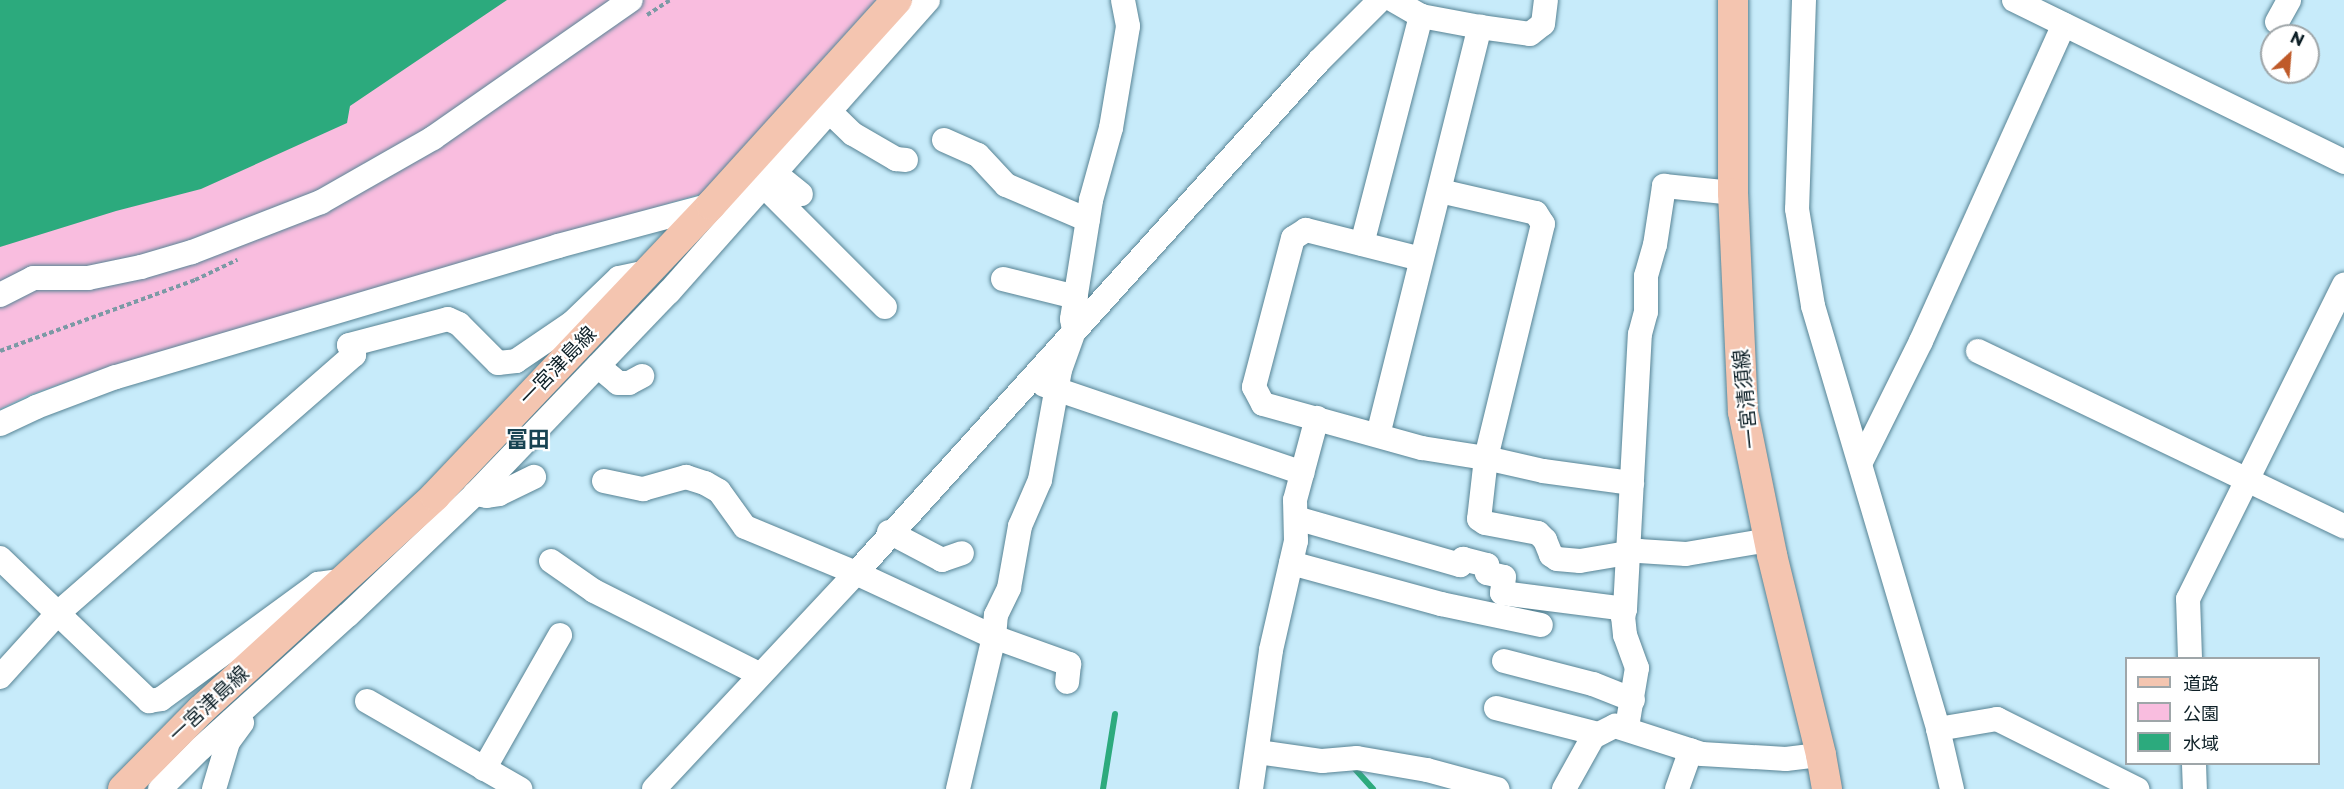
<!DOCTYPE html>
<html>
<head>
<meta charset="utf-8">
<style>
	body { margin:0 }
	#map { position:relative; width:2344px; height:789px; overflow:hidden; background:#c7ebfa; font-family:Montserrat,"Noto Sans JP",sans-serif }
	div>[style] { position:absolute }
	.green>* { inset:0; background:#f9bddf }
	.water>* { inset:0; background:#2caa7d }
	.stream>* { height:6px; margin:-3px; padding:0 3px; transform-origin:3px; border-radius:3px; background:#2caa7d }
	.path>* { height:4px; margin-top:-2px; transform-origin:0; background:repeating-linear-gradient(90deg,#7c99a5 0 4.5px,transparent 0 7.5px) }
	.roads { filter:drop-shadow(0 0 2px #578394) drop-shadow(0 0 2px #578394) }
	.minor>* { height:24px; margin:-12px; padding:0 12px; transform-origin:12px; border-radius:12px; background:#fff }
	.major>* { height:30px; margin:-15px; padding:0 15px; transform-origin:15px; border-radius:15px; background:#f4c5b0 }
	span { translate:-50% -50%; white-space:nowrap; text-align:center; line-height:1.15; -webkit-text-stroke:4.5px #fff; paint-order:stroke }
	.street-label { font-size:20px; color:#0e2027 }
	.quarter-label { font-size:22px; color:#174352; font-weight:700 }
	.legend { position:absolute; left:2125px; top:657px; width:195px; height:108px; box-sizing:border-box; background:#fff; border:2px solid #9fa6a9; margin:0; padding:8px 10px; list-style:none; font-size:18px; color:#0e2027 }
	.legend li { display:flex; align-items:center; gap:12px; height:30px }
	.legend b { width:30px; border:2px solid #9fa6a9 }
	.north { position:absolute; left:2260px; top:24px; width:60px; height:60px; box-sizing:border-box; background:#fff; border:2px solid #9fa6a9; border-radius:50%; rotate:26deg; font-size:16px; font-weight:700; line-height:24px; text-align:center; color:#0e2027 }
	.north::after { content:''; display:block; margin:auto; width:21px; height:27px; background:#bf5a29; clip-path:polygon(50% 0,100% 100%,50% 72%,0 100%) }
</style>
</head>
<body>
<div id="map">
	<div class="green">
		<div style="clip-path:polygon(477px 0,876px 0,701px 194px,111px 366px,29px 395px,0 409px,0 237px)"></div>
	</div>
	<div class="water">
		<div style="clip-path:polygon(0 0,507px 0,350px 106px,347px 123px,201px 189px,116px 211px,0 247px)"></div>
	</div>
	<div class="stream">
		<div style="left:1355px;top:769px;width:27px;rotate:48deg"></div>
		<div style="left:1103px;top:789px;width:76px;rotate:-80.9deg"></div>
	</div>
	<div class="path">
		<div style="left:647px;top:15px;width:27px;rotate:-33deg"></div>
		<div style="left:0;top:351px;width:208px;rotate:-20deg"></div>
		<div style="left:195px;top:280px;width:47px;rotate:-25.5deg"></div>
	</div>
	<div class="roads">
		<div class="minor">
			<div style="left:1804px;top:0;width:209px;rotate:91.9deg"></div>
			<div style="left:1797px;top:209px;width:98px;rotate:80.6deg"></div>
			<div style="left:1813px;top:306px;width:441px;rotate:73.5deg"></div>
			<div style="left:1938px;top:729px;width:62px;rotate:76.9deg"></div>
			<div style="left:2014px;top:0;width:368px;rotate:26.1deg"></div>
			<div style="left:2277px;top:22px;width:25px;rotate:-61deg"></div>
			<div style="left:1480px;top:27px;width:50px;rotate:8deg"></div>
			<div style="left:1530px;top:34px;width:16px;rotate:-38deg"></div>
			<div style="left:1543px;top:24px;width:24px;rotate:-83deg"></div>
			<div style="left:831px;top:113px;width:30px;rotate:44deg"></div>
			<div style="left:853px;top:134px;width:50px;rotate:30.2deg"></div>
			<div style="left:896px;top:159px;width:10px;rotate:6deg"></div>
			<div style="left:944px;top:140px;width:37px;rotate:24deg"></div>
			<div style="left:978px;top:155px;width:41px;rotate:47deg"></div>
			<div style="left:1006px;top:185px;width:89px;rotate:23.1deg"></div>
			<div style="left:776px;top:174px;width:32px;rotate:39deg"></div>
			<div style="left:764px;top:186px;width:171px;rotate:45deg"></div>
			<div style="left:1440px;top:191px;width:98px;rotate:12.9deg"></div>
			<div style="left:1536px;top:213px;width:13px;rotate:58deg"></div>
			<div style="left:1543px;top:224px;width:241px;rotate:103.7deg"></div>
			<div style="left:1486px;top:458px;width:61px;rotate:96.5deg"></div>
			<div style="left:1479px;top:519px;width:7px;rotate:34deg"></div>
			<div style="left:1485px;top:523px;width:54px;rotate:10.7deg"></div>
			<div style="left:1538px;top:533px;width:10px;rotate:45deg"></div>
			<div style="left:1545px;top:540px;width:16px;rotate:68deg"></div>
			<div style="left:1551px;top:555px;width:7px;rotate:34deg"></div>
			<div style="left:1557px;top:559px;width:23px;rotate:5deg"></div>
			<div style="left:1580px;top:561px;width:60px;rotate:-9.6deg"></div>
			<div style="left:1639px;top:551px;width:47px;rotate:3.7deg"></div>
			<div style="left:1686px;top:554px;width:84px;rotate:-9.6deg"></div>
			<div style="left:1362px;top:244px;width:236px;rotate:-75.5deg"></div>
			<div style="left:1421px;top:259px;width:119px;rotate:-165.8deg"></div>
			<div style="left:1306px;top:230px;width:15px;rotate:148deg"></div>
			<div style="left:1293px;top:238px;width:154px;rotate:104.7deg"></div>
			<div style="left:1254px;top:387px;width:19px;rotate:62deg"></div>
			<div style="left:1263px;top:404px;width:165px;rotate:15.5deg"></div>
			<div style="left:1422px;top:448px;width:65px;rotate:8.9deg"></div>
			<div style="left:1486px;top:458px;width:58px;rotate:12.8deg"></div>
			<div style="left:1543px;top:471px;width:90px;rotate:7.7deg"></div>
			<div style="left:1003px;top:279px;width:75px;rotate:13.9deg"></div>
			<div style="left:0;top:295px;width:37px;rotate:-27deg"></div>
			<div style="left:33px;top:278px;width:55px"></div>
			<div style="left:88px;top:278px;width:54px;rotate:-11.7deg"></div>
			<div style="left:141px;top:267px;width:53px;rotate:-16.4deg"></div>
			<div style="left:192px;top:252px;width:138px;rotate:-21.2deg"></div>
			<div style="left:321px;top:202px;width:129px;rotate:-29.7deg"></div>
			<div style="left:433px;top:138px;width:241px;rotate:-34.9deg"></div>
			<div style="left:1978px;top:351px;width:406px;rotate:25.6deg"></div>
			<div style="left:598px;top:366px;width:26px;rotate:40deg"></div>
			<div style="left:618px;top:383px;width:11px"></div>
			<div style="left:629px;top:383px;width:15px;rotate:-28deg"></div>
			<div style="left:1044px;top:385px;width:273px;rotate:18.8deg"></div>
			<div style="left:0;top:424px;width:40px;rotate:-25deg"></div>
			<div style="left:36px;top:407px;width:85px;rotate:-20.6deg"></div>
			<div style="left:116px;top:377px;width:461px;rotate:-16.5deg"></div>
			<div style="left:558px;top:246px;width:158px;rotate:-15deg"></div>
			<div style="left:1378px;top:435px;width:421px;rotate:-76deg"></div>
			<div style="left:1480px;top:27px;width:60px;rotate:-169.4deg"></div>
			<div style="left:1421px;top:16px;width:32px;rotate:-150deg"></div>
			<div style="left:1861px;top:462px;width:135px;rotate:-63.6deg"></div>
			<div style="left:1921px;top:341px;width:347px;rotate:-65.7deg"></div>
			<div style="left:604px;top:481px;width:40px;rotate:12deg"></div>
			<div style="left:643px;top:489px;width:45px;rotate:-15.6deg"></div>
			<div style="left:686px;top:477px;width:20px;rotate:18deg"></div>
			<div style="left:705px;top:483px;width:16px;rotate:30deg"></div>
			<div style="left:719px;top:491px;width:44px;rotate:54.2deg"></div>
			<div style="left:745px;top:527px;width:120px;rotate:22.5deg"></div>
			<div style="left:856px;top:573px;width:152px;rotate:24.9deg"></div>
			<div style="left:994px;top:637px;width:80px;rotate:19.8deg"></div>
			<div style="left:1069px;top:664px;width:18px;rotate:96deg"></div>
			<div style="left:475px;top:494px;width:12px;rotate:9deg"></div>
			<div style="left:487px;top:496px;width:12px;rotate:-9deg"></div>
			<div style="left:499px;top:494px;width:39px;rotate:-26deg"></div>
			<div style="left:1296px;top:518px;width:171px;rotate:16deg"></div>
			<div style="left:1460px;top:565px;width:7px;rotate:-63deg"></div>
			<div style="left:1463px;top:559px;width:25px;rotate:14deg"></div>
			<div style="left:1487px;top:565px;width:8px;rotate:90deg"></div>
			<div style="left:1487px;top:573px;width:17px;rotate:13deg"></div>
			<div style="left:1504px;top:577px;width:16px;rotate:97deg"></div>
			<div style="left:1502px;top:593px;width:124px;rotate:7.4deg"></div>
			<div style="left:889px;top:532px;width:60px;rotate:27.8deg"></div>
			<div style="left:942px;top:560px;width:21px;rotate:-19deg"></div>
			<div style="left:0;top:558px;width:207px;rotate:43.8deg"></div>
			<div style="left:149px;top:701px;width:12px;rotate:-9deg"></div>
			<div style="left:161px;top:699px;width:195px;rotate:-36.2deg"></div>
			<div style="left:318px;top:584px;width:22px;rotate:-8deg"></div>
			<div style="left:551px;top:561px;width:52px;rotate:34.9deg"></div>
			<div style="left:594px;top:591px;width:185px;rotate:26.7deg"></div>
			<div style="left:1291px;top:563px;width:156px;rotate:15.3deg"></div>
			<div style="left:1441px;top:604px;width:102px;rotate:11.9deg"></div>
			<div style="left:2190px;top:658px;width:59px;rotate:-91.9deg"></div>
			<div style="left:2188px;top:599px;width:351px;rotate:-63.6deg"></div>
			<div style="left:1504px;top:661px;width:92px;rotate:14.5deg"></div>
			<div style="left:1593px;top:684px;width:43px;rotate:21.8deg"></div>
			<div style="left:0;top:677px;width:86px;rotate:-47.8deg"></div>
			<div style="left:58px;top:613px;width:393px;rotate:-41.1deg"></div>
			<div style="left:354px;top:355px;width:11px;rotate:-117deg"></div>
			<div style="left:349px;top:345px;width:102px;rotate:-14.7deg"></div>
			<div style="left:448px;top:319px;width:12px;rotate:24deg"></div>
			<div style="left:459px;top:324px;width:55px;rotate:45deg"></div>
			<div style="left:498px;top:363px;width:18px;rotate:-6deg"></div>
			<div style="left:516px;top:361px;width:68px;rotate:-34.2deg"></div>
			<div style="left:572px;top:323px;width:65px;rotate:-43.8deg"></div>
			<div style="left:619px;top:278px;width:30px;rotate:-12deg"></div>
			<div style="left:367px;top:701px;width:177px;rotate:29.9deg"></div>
			<div style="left:1496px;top:708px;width:105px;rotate:14.3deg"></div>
			<div style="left:1627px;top:727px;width:60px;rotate:-80.4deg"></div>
			<div style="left:1637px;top:668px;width:35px;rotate:-110deg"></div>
			<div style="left:1625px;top:635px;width:18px;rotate:-96deg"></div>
			<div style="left:1623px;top:617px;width:8px;rotate:-76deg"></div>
			<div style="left:1625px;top:609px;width:275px;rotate:-86.9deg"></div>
			<div style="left:1640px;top:334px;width:23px;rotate:-75deg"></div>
			<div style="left:1646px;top:312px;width:36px;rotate:-90deg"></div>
			<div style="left:1646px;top:276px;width:32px;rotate:-74deg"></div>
			<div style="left:1655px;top:245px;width:60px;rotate:-81.3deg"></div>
			<div style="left:1664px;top:186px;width:69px;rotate:5.8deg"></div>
			<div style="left:1938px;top:729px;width:60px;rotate:-9.6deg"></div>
			<div style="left:1997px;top:719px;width:157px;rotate:26.6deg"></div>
			<div style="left:1258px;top:752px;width:65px;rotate:8deg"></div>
			<div style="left:1322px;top:761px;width:35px;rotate:-5deg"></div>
			<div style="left:1357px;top:758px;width:71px;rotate:9.7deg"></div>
			<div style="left:1427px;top:770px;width:73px;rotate:15.2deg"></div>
			<div style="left:2194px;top:764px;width:25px;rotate:88deg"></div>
			<div style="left:484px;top:769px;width:154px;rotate:-60.4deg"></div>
			<div style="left:160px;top:789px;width:57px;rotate:-45deg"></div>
			<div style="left:200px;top:749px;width:200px;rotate:-42.2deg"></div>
			<div style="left:348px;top:615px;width:175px;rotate:-43.6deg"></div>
			<div style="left:475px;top:494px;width:280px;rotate:-46.2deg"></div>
			<div style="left:669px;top:292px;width:390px;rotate:-48.4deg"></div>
			<div style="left:214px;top:789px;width:49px;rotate:-73.4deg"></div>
			<div style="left:228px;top:742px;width:24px;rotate:-54deg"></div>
			<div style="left:654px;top:789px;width:296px;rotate:-46.9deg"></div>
			<div style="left:856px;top:573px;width:690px;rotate:-47.88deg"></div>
			<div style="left:1319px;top:61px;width:86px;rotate:-45deg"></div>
			<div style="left:958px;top:789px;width:156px;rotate:-76.7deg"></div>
			<div style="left:994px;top:637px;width:22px;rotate:-85deg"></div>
			<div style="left:996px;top:615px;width:30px;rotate:-64deg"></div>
			<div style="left:1009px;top:588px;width:63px;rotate:-79.9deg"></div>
			<div style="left:1020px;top:526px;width:50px;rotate:-66.5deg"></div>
			<div style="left:1040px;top:480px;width:112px;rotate:-79.7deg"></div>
			<div style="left:1060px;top:370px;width:41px;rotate:-70.3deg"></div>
			<div style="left:1074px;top:331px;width:12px;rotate:-99deg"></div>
			<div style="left:1072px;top:319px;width:121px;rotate:-80.9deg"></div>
			<div style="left:1091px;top:200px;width:75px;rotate:-74.5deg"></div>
			<div style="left:1111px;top:128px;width:103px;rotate:-80.5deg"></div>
			<div style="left:1128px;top:26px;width:26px;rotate:-101deg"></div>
			<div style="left:1251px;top:789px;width:140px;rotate:-81.8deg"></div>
			<div style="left:1271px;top:650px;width:112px;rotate:-77.1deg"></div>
			<div style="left:1296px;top:541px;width:41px;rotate:-91.4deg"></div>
			<div style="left:1295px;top:500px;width:85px;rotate:-75deg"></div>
			<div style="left:1564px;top:789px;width:60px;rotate:-60.9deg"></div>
			<div style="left:1593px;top:737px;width:25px;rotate:-27deg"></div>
			<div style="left:1615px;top:726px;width:91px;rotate:17.8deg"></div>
			<div style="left:1702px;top:754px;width:84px;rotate:3.4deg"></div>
			<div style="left:1786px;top:759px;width:35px;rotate:-7deg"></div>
			<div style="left:1677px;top:789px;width:41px;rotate:-70.3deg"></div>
		</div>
		<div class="major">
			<div style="left:1733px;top:0;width:193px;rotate:90deg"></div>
			<div style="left:1733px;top:193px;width:219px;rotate:87.4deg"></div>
			<div style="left:1743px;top:412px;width:146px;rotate:78.5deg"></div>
			<div style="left:1772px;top:555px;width:206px;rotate:76.2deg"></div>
			<div style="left:1821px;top:755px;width:35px;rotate:80deg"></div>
			<div style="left:123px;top:789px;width:111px;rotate:-45.4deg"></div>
			<div style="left:201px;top:710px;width:317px;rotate:-42.4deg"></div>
			<div style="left:435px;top:496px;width:401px;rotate:-46.5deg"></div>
			<div style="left:711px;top:205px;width:277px;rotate:-47.8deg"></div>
		</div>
	</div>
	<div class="street-label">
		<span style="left:558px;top:366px;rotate:-46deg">一宮津島線</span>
		<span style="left:1746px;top:399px;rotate:-96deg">一宮清須線</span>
		<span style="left:209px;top:704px;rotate:-43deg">一宮津島線</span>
	</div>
	<div class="quarter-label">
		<span style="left:528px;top:440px">冨田</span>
	</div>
	<ul class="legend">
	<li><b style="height:8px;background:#f4c5b0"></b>道路</li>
	<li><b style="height:16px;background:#f9bddf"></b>公園</li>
	<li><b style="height:16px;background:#2caa7d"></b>水域</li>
	</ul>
	<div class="north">N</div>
</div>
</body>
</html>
